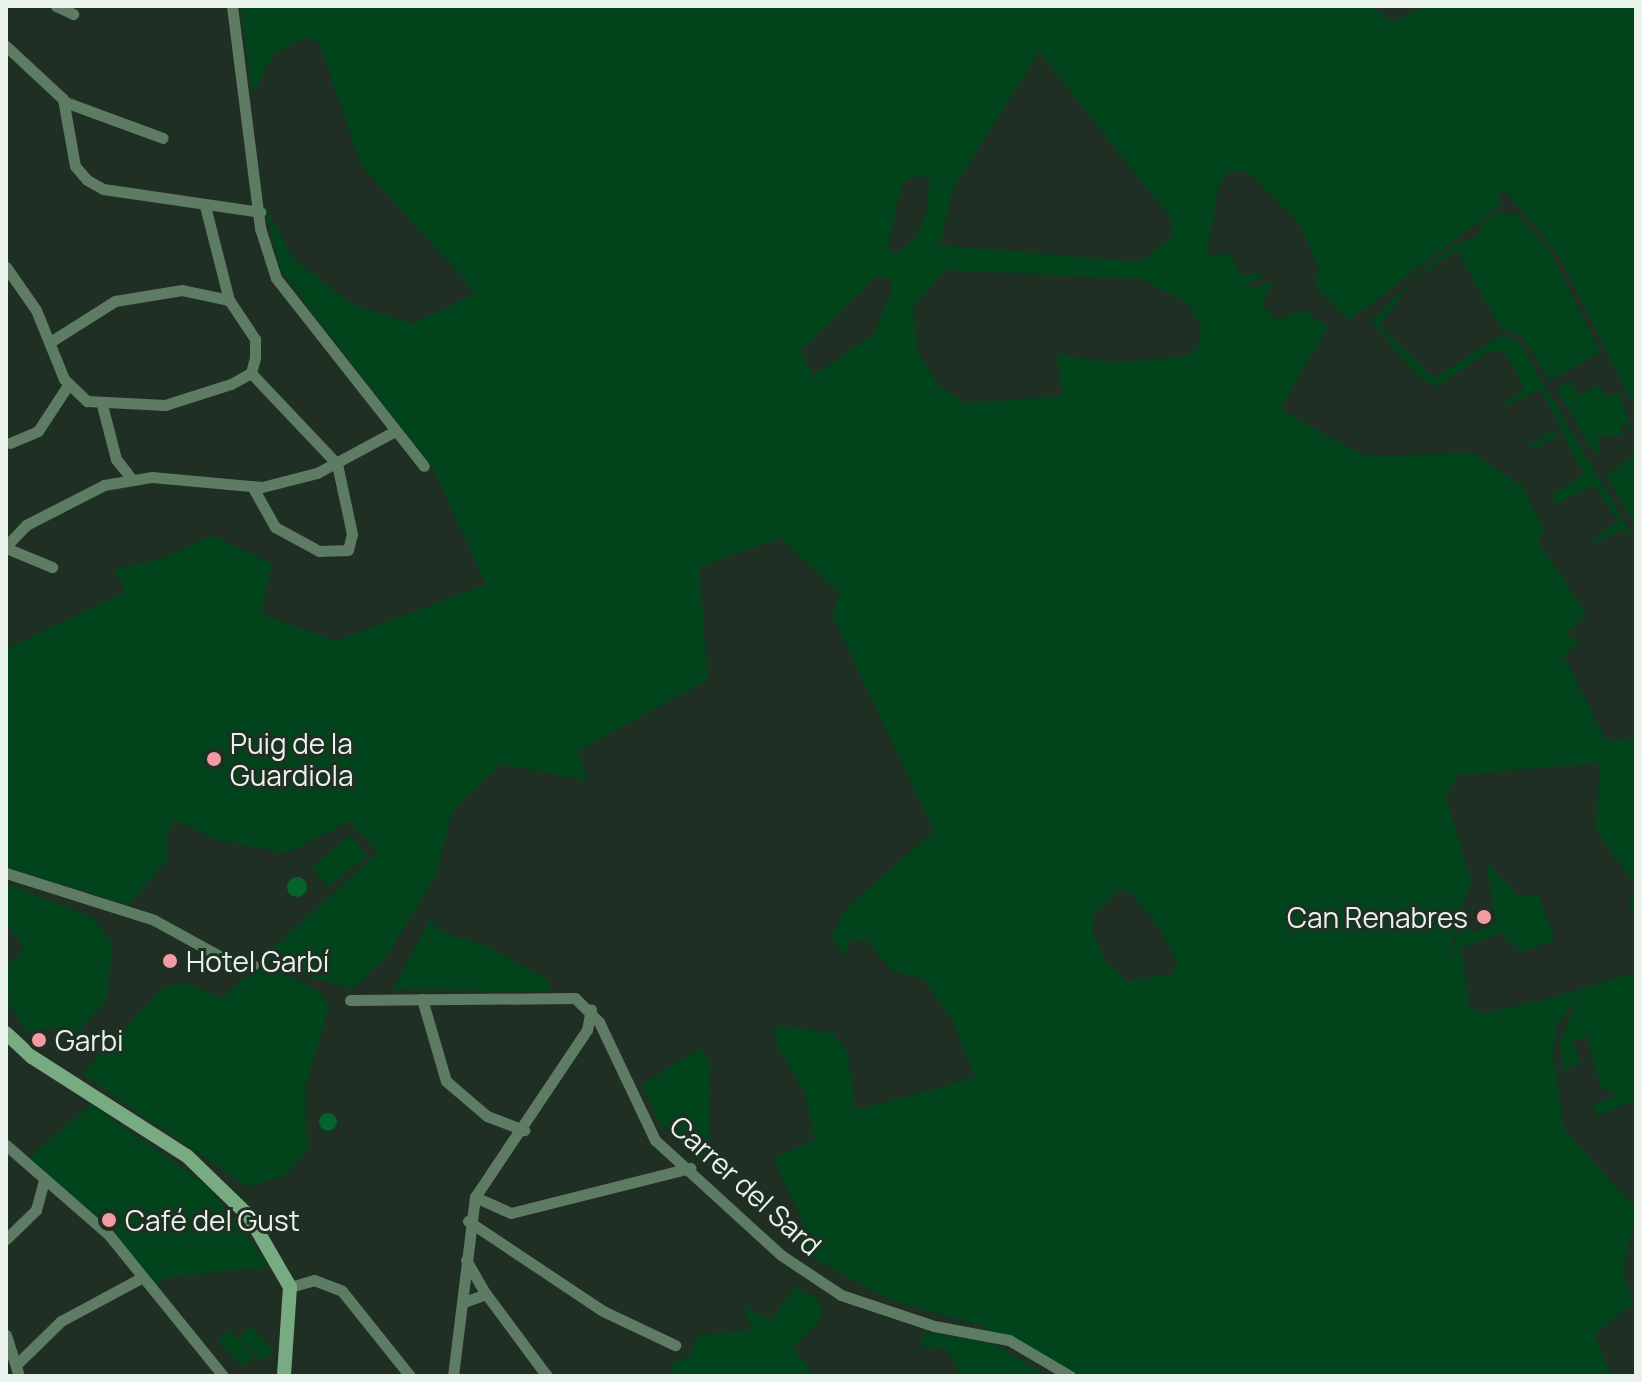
<!DOCTYPE html>
<html>
<head>
<meta charset="utf-8">
<style>
	body { margin:0 }
	#map { position:relative; width:1642px; height:1382px; overflow:hidden; background:#202f23; font-family:Manrope,sans-serif }
	div>[style] { position:absolute }
	.green>* { inset:0; background:#01431a }
	.water>* { inset:0; background:#03632a }
	.round { border-radius:50% }
	.street>* { height:11px; margin:-5.5px; padding:0 5.5px; transform-origin:5.5px; border-radius:5.5px; background:#5d7c63 }
	.secondary>* { height:14px; margin:-7px; padding:0 7px; transform-origin:7px; border-radius:7px; background:#78ab82 }
	.dots>* { width:22px; height:22px; translate:-50% -50%; box-sizing:border-box; border:4px solid #202f23; border-radius:50% }
	span { translate:-50% -50%; white-space:nowrap; text-align:center; line-height:1.15; -webkit-text-stroke:6px #202f23; paint-order:stroke }
	.poi-label { font-size:28px; color:#eaf3eb }
	.left { translate:0 -50%; text-align:left }
	.right { translate:-100% -50%; text-align:right }
	.street-label { font-size:28px; color:#eaf3eb }
	.frame { position:absolute; inset:0; border:8px solid #eaf3eb; pointer-events:none }
</style>
</head>
<body>
<div id="map">
	<div class="green">
		<div style="clip-path:polygon(evenodd,240px 6px,1373px 6px,1392px 23px,1424px 6px,1636px 6px,1636px 411px,1559px 256px,1508px 193px,1499px 192px,1499px 206px,1349px 320px,1315px 285px,1319px 268px,1299px 223px,1248px 172px,1231px 171px,1219px 183px,1207px 255px,1230px 254px,1240px 275px,1264px 273px,1244px 289px,1275px 282px,1260px 304px,1278px 320px,1303px 310px,1328px 327px,1282px 405px,1285px 413px,1366px 456px,1473px 453px,1523px 487px,1544px 530px,1538px 543px,1587px 614px,1565px 636px,1580px 639px,1564px 656px,1607px 742px,1636px 737px,1636px 925px,1629px 904px,1636px 886px,1596px 831px,1600px 763px,1457px 775px,1446px 797px,1471px 881px,1444px 967px,1461px 928px,1480px 932px,1495px 920px,1486px 861px,1518px 896px,1539px 896px,1555px 940px,1521px 952px,1501px 932px,1461px 949px,1470px 1008px,1483px 1013px,1541px 1001px,1636px 972px,1636px 1099px,1596px 1117px,1596px 1104px,1617px 1094px,1601px 1088px,1587px 1036px,1573px 1041px,1580px 1064px,1563px 1070px,1560px 1042px,1577px 999px,1557px 1026px,1553px 1054px,1564px 1129px,1636px 1209px,1623px 1270px,1633px 1303px,1595px 1335px,1611px 1376px,1066px 1376px,983px 1326px,891px 1300px,800px 1251px,802px 1219px,773px 1159px,815px 1140px,805px 1092px,776px 1044px,775px 1025px,834px 1033px,848px 1055px,856px 1110px,975px 1078px,953px 1021px,922px 978px,892px 971px,869px 941px,852px 940px,843px 957px,832px 935px,846px 908px,934px 831px,832px 615px,840px 593px,780px 538px,699px 567px,708px 680px,577px 751px,589px 781px,501px 764px,452px 811px,436px 876px,387px 956px,353px 989px,258px 962px,378px 852px,350px 821px,287px 853px,218px 840px,174px 820px,166px 839px,168px 860px,128px 905px,6px 867px,6px 649px,125px 592px,115px 569px,167px 557px,213px 535px,272px 564px,261px 614px,336px 641px,486px 584px,433px 469px,281px 271px,263px 202px,293px 258px,351px 304px,413px 324px,476px 293px,361px 165px,319px 42px,304px 38px,273px 54px,253px 95px,240px 6px,1039px 52px,1169px 216px,1173px 236px,1139px 262px,940px 245px,952px 191px,1039px 52px,240px 6px,918px 176px,930px 178px,927px 211px,917px 236px,895px 255px,888px 247px,902px 183px,918px 176px,240px 6px,945px 270px,1142px 279px,1187px 303px,1201px 328px,1199px 346px,1188px 356px,1113px 363px,1057px 354px,1062px 396px,965px 403px,938px 385px,917px 350px,913px 307px,945px 270px,240px 6px,877px 276px,891px 279px,892px 289px,874px 334px,813px 376px,800px 351px,877px 276px,240px 6px,1119px 890px,1128px 890px,1159px 927px,1177px 962px,1173px 974px,1126px 981px,1107px 963px,1092px 932px,1094px 914px,1119px 890px)"></div>
		<div style="clip-path:polygon(1500px 212px,1519px 216px,1549px 249px,1600px 352px,1550px 381px,1523px 337px,1502px 329px,1456px 250px,1410px 285px,1379px 325px,1434px 378px,1501px 336px,1518px 340px,1636px 542px,1623px 529px,1585px 548px,1618px 520px,1594px 485px,1555px 505px,1553px 494px,1584px 475px,1541px 389px,1493px 412px,1525px 388px,1505px 353px,1488px 351px,1437px 387px,1417px 375px,1371px 320px,1449px 248px,1477px 236px,1484px 220px)"></div>
		<div style="clip-path:polygon(1570px 381px,1578px 396px,1599px 385px,1606px 398px,1619px 392px,1636px 444px,1626px 423px,1619px 426px,1623px 435px,1596px 437px,1602px 450px,1594px 453px,1556px 388px)"></div>
		<div style="clip-path:polygon(1551px 432px,1559px 436px,1529px 451px,1529px 446px)"></div>
		<div style="clip-path:polygon(1636px 452px,1636px 528px,1607px 476px)"></div>
		<div style="clip-path:polygon(351px 835px,367px 856px,328px 887px,311px 867px)"></div>
		<div style="clip-path:polygon(6px 883px,92px 917px,113px 944px,107px 999px,75px 1037px,56px 1026px,27px 1033px,6px 999px,6px 968px,24px 948px,6px 922px)"></div>
		<div style="clip-path:polygon(430px 920px,445px 934px,488px 946px,549px 981px,549px 992px,393px 989px)"></div>
		<div style="clip-path:polygon(256px 969px,284px 973px,319px 991px,329px 1007px,305px 1088px,307px 1151px,284px 1176px,248px 1187px,82px 1074px,164px 987px,187px 983px,221px 998px)"></div>
		<div style="clip-path:polygon(700px 1049px,710px 1062px,709px 1152px,698px 1160px,660px 1123px,642px 1084px)"></div>
		<div style="clip-path:polygon(91px 1104px,209px 1187px,269px 1266px,166px 1278px,153px 1289px,114px 1230px,28px 1159px)"></div>
		<div style="clip-path:polygon(795px 1287px,820px 1301px,822px 1318px,793px 1348px,817px 1376px,670px 1376px,671px 1363px,689px 1357px,699px 1335px,752px 1330px,744px 1306px,770px 1320px)"></div>
		<div style="clip-path:polygon(251px 1326px,274px 1351px,262px 1362px,239px 1338px)"></div>
		<div style="clip-path:polygon(230px 1330px,254px 1357px,242px 1367px,218px 1341px)"></div>
		<div style="clip-path:polygon(933px 1333px,993px 1344px,1049px 1376px,961px 1376px,947px 1349px,923px 1347px,920px 1337px)"></div>
	</div>
	<div class="water">
		<div class="round" style="left:287px;top:877px;width:20px;height:20px"></div>
		<div class="round" style="left:319px;top:1113px;width:18px;height:18px"></div>
	</div>
	<div class="street">
		<div style="left:56px;top:6px;width:19px;rotate:25deg"></div>
		<div style="left:232px;top:6px;width:224px;rotate:82.8deg"></div>
		<div style="left:260px;top:228px;width:52px;rotate:72.3deg"></div>
		<div style="left:276px;top:278px;width:239px;rotate:51.8deg"></div>
		<div style="left:6px;top:46px;width:78px;rotate:42.9deg"></div>
		<div style="left:63px;top:99px;width:68px;rotate:79.8deg"></div>
		<div style="left:75px;top:166px;width:18px;rotate:49deg"></div>
		<div style="left:87px;top:180px;width:18px;rotate:29deg"></div>
		<div style="left:103px;top:189px;width:159px;rotate:8.3deg"></div>
		<div style="left:65px;top:102px;width:104px;rotate:20.2deg"></div>
		<div style="left:205px;top:206px;width:97px;rotate:75.7deg"></div>
		<div style="left:6px;top:267px;width:52px;rotate:55.1deg"></div>
		<div style="left:36px;top:310px;width:74px;rotate:67.9deg"></div>
		<div style="left:64px;top:379px;width:32px;rotate:44deg"></div>
		<div style="left:87px;top:401px;width:78px;rotate:2.9deg"></div>
		<div style="left:165px;top:405px;width:69px;rotate:-17.7deg"></div>
		<div style="left:231px;top:384px;width:23px;rotate:-29deg"></div>
		<div style="left:251px;top:373px;width:16px;rotate:-75deg"></div>
		<div style="left:255px;top:358px;width:19px;rotate:-90deg"></div>
		<div style="left:255px;top:339px;width:47px;rotate:-123.7deg"></div>
		<div style="left:229px;top:300px;width:48px;rotate:-168deg"></div>
		<div style="left:182px;top:290px;width:68px;rotate:170.7deg"></div>
		<div style="left:115px;top:301px;width:77px;rotate:147.8deg"></div>
		<div style="left:251px;top:373px;width:125px;rotate:46.6deg"></div>
		<div style="left:337px;top:464px;width:72px;rotate:77.9deg"></div>
		<div style="left:352px;top:534px;width:16px;rotate:104deg"></div>
		<div style="left:348px;top:550px;width:29px;rotate:178deg"></div>
		<div style="left:319px;top:551px;width:50px;rotate:-151.4deg"></div>
		<div style="left:275px;top:527px;width:47px;rotate:-119.3deg"></div>
		<div style="left:102px;top:405px;width:56px;rotate:75.5deg"></div>
		<div style="left:116px;top:459px;width:23px;rotate:52deg"></div>
		<div style="left:10px;top:443px;width:30px;rotate:-23deg"></div>
		<div style="left:38px;top:431px;width:55px;rotate:-56.9deg"></div>
		<div style="left:6px;top:546px;width:29px;rotate:-46deg"></div>
		<div style="left:26px;top:525px;width:88px;rotate:-27.1deg"></div>
		<div style="left:104px;top:485px;width:49px;rotate:-9.5deg"></div>
		<div style="left:152px;top:477px;width:110px;rotate:5.2deg"></div>
		<div style="left:262px;top:487px;width:57px;rotate:-14.3deg"></div>
		<div style="left:317px;top:473px;width:89px;rotate:-28.3deg"></div>
		<div style="left:6px;top:548px;width:50px;rotate:22.4deg"></div>
		<div style="left:6px;top:873px;width:155px;rotate:17.6deg"></div>
		<div style="left:154px;top:920px;width:91px;rotate:28.8deg"></div>
		<div style="left:234px;top:964px;width:19px;rotate:3deg"></div>
		<div style="left:422px;top:999px;width:85px;rotate:73.7deg"></div>
		<div style="left:446px;top:1081px;width:54px;rotate:40.5deg"></div>
		<div style="left:487px;top:1116px;width:40px;rotate:21deg"></div>
		<div style="left:350px;top:1000px;width:225px;rotate:-0.5deg"></div>
		<div style="left:575px;top:998px;width:34px;rotate:45deg"></div>
		<div style="left:599px;top:1022px;width:131px;rotate:64.6deg"></div>
		<div style="left:655px;top:1140px;width:171px;rotate:42.4deg"></div>
		<div style="left:781px;top:1255px;width:72px;rotate:33.7deg"></div>
		<div style="left:841px;top:1295px;width:98px;rotate:18.4deg"></div>
		<div style="left:934px;top:1326px;width:76px;rotate:10.6deg"></div>
		<div style="left:1009px;top:1340px;width:71px;rotate:30.5deg"></div>
		<div style="left:6px;top:1145px;width:137px;rotate:41.1deg"></div>
		<div style="left:109px;top:1235px;width:181px;rotate:51deg"></div>
		<div style="left:475px;top:1197px;width:39px;rotate:24deg"></div>
		<div style="left:511px;top:1213px;width:185px;rotate:-14.1deg"></div>
		<div style="left:468px;top:1221px;width:162px;rotate:33.7deg"></div>
		<div style="left:603px;top:1311px;width:80px;rotate:25.3deg"></div>
		<div style="left:6px;top:1239px;width:42px;rotate:-44deg"></div>
		<div style="left:36px;top:1210px;width:31px;rotate:-75deg"></div>
		<div style="left:466px;top:1260px;width:39px;rotate:60deg"></div>
		<div style="left:290px;top:1287px;width:25px;rotate:-16deg"></div>
		<div style="left:314px;top:1280px;width:30px;rotate:21deg"></div>
		<div style="left:342px;top:1291px;width:109px;rotate:51.3deg"></div>
		<div style="left:464px;top:1302px;width:23px;rotate:-20deg"></div>
		<div style="left:486px;top:1294px;width:102px;rotate:53.4deg"></div>
		<div style="left:6px;top:1335px;width:43px;rotate:72.4deg"></div>
		<div style="left:19px;top:1362px;width:59px;rotate:-44.3deg"></div>
		<div style="left:61px;top:1321px;width:89px;rotate:-28.3deg"></div>
		<div style="left:453px;top:1376px;width:180px;rotate:-83deg"></div>
		<div style="left:475px;top:1197px;width:201px;rotate:-56.2deg"></div>
		<div style="left:587px;top:1030px;width:21px;rotate:-79deg"></div>
	</div>
	<div class="secondary">
		<div style="left:6px;top:1033px;width:35px;rotate:43deg"></div>
		<div style="left:32px;top:1057px;width:184px;rotate:32.6deg"></div>
		<div style="left:187px;top:1156px;width:86px;rotate:44.1deg"></div>
		<div style="left:249px;top:1216px;width:82px;rotate:60deg"></div>
		<div style="left:290px;top:1287px;width:89px;rotate:93.9deg"></div>
	</div>
	<div class="dots">
		<div style="left:214px;top:759px;background:#f49aa2"></div>
		<div style="left:1484px;top:917px;background:#f49aa2"></div>
		<div style="left:170px;top:961px;background:#f49aa2"></div>
		<div style="left:39px;top:1040px;background:#f49aa2"></div>
		<div style="left:109px;top:1220px;background:#f49aa2"></div>
	</div>
	<div class="poi-label">
		<span class="left" style="left:230px;top:759px">Puig de la<br>Guardiola</span>
		<span class="right" style="left:1468px;top:917px">Can Renabres</span>
		<span class="left" style="left:186px;top:961px">Hotel Garbí</span>
		<span class="left" style="left:55px;top:1040px">Garbi</span>
		<span class="left" style="left:125px;top:1220px">Café del Gust</span>
	</div>
	<div class="street-label">
		<span style="left:746px;top:1185px;rotate:42deg">Carrer del Sard</span>
	</div>
	<div class="frame"></div>
</div>
</body>
</html>
